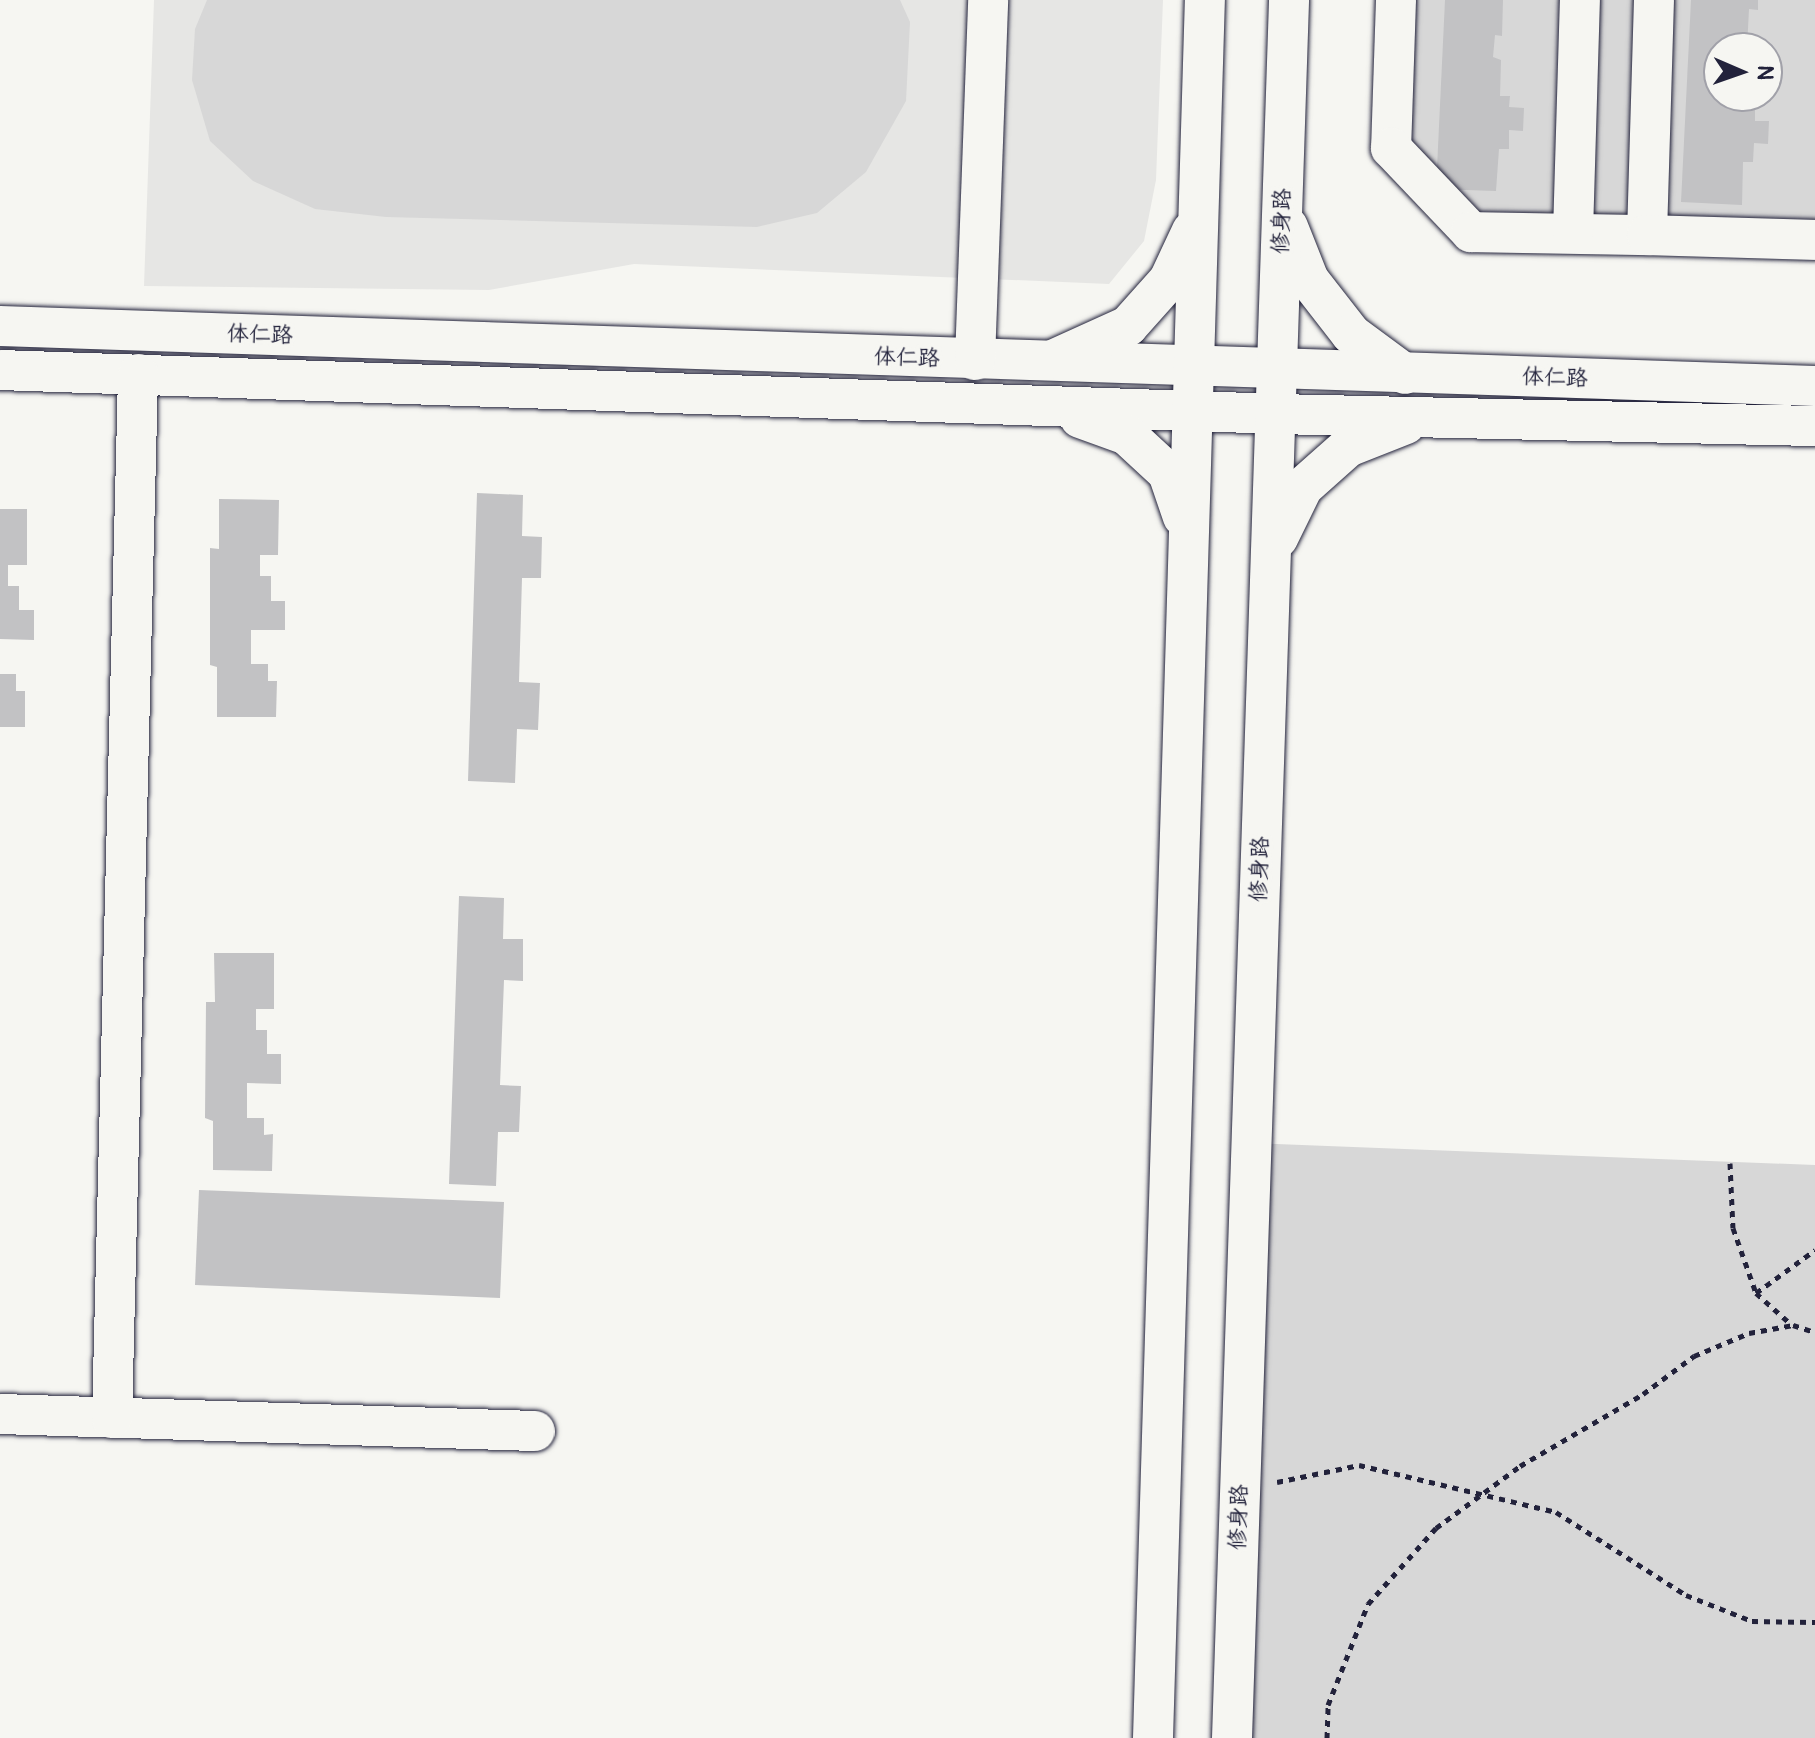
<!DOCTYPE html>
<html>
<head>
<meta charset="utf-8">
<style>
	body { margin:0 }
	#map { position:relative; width:1815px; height:1738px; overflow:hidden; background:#f6f6f2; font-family:Pangolin,"LXGW WenKai TC",sans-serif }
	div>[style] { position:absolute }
	.built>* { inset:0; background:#e6e6e4 }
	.green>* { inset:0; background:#d7d7d7 }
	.building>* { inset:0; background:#c2c2c4 }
	.path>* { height:5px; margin-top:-2.5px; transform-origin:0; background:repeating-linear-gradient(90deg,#22223b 0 6px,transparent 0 12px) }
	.roads { filter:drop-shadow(0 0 2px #22223b) drop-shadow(0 0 2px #22223b) }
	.minor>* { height:40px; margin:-20px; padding:0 20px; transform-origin:20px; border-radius:20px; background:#f6f6f2 }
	span { translate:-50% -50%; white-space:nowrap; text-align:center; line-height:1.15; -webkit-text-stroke:8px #f6f6f2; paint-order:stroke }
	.street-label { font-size:22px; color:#22223b }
	.north { position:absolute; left:1703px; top:32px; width:80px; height:80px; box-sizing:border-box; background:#f6f6f2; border:2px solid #a1a1a9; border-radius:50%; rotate:92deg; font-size:22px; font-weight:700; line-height:32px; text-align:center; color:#22223b }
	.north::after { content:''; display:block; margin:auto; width:28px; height:36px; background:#22223b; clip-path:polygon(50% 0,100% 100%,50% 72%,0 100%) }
</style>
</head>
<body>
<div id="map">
	<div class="built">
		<div style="clip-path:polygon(154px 0,1163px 0,1156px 180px,1144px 241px,1109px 284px,634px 264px,489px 290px,144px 286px)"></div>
	</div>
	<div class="green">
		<div style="clip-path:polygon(207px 0,900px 0,910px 22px,906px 101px,866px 172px,817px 213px,757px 227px,386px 217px,315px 209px,253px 181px,210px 141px,192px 80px,195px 29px)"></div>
		<div style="clip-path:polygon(evenodd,1396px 0,1815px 0,1815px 242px,1471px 232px,1391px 148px,1396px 0,1719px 48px,1767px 48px,1767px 96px,1719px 96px,1719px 48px)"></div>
		<div style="clip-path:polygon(1251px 1143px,1815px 1165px,1815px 1738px,1232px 1738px)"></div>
	</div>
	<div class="building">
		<div style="clip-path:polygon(1445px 0,1503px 0,1502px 36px,1495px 35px,1493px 57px,1501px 60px,1500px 96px,1510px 96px,1509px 107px,1524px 108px,1523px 131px,1509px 130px,1509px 149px,1499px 149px,1496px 191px,1436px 189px)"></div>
		<div style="clip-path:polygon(1691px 0,1758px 0,1758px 10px,1749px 9px,1747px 48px,1719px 48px,1719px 96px,1745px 96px,1745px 109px,1755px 109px,1755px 121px,1769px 121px,1768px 144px,1754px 143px,1753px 162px,1743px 162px,1742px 205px,1681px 202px)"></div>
		<div style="clip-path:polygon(477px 493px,523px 495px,522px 536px,542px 537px,541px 578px,522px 578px,519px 682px,540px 683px,538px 730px,517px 729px,515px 783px,468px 781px)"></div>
		<div style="clip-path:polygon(219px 499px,279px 500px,278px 555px,260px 555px,260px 576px,271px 576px,271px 601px,285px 601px,285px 630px,251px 630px,251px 664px,268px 664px,268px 681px,277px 681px,276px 717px,217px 717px,217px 667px,210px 665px,210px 548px,219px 549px)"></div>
		<div style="clip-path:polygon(0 509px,27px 509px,27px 565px,8px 565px,8px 586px,19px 586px,19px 610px,34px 610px,34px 640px,0 639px)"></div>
		<div style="clip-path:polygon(0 674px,16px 674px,16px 691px,25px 691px,25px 727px,0 727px)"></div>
		<div style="clip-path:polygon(459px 896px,504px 898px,503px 939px,523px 939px,523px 981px,504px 980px,500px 1085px,521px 1086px,519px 1132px,498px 1132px,496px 1186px,449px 1184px)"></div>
		<div style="clip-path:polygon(214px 953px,274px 953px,274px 1009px,256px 1009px,256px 1030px,267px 1030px,267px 1054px,281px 1054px,281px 1084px,247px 1083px,247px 1118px,264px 1118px,264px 1135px,273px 1134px,272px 1171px,213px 1170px,213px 1121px,205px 1118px,206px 1002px,215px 1002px)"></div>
		<div style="clip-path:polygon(199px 1190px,504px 1202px,500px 1298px,195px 1285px)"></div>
	</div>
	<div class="path">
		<div style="left:1730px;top:1163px;width:65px;rotate:87.4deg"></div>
		<div style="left:1733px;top:1228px;width:69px;rotate:70.5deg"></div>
		<div style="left:1756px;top:1293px;width:48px;rotate:41.6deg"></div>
		<div style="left:1756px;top:1293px;width:73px;rotate:-36.1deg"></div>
		<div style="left:1277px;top:1482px;width:84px;rotate:-11.7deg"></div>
		<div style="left:1359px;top:1465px;width:203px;rotate:13.4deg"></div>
		<div style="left:1556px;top:1512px;width:154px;rotate:32.6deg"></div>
		<div style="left:1686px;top:1595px;width:71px;rotate:21.5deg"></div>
		<div style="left:1752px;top:1621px;width:63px;rotate:0.9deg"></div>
		<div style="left:1327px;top:1738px;width:33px;rotate:-88deg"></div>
		<div style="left:1328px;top:1705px;width:109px;rotate:-68.4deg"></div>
		<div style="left:1368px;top:1604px;width:102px;rotate:-48.2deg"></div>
		<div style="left:1436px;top:1528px;width:104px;rotate:-36.4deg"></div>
		<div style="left:1520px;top:1466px;width:143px;rotate:-30.3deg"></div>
		<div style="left:1643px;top:1394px;width:64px;rotate:-36.7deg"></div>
		<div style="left:1694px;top:1356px;width:60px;rotate:-22.7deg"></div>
		<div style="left:1749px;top:1333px;width:45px;rotate:-10.3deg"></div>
		<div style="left:1793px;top:1325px;width:23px;rotate:18deg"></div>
	</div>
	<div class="roads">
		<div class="minor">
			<div style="left:1396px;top:0;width:148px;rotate:91.9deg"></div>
			<div style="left:1391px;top:148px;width:116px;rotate:46.4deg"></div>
			<div style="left:1471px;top:232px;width:176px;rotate:1deg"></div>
			<div style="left:1647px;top:235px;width:235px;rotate:-88.3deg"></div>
			<div style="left:1288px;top:227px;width:57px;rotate:68.4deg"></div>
			<div style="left:1309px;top:280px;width:68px;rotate:52.1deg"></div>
			<div style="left:1351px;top:334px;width:67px;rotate:36.5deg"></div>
			<div style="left:1573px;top:233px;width:233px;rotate:-88.3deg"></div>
			<div style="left:1647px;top:235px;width:168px;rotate:1.7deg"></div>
			<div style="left:0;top:326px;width:1816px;rotate:1.89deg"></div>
			<div style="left:1055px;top:359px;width:80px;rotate:-24.3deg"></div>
			<div style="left:1128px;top:326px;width:62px;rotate:-48.3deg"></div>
			<div style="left:1169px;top:280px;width:54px;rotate:-64.9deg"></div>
			<div style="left:975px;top:360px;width:360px;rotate:-87.9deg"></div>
			<div style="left:0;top:370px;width:1277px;rotate:1.97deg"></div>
			<div style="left:1276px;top:414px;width:539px;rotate:1.28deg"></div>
			<div style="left:1080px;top:418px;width:50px;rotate:19.9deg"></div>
			<div style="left:1127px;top:435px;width:56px;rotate:42.8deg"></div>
			<div style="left:1168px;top:473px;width:46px;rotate:71.2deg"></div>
			<div style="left:1278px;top:538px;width:57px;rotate:-63.9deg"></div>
			<div style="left:1303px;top:487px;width:60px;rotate:-41.6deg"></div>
			<div style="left:1348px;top:447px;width:62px;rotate:-21.6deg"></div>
			<div style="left:0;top:1414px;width:535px;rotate:1.82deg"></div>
			<div style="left:112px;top:1418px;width:1044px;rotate:-88.57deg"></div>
			<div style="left:1153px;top:1738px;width:1739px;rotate:-88.29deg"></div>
			<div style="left:1232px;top:1738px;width:1739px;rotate:-88.12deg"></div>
		</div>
	</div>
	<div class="street-label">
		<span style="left:1282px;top:221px;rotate:-88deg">修身路</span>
		<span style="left:260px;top:335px;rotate:2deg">体仁路</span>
		<span style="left:907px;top:358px;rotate:2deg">体仁路</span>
		<span style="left:1555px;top:378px;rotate:2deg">体仁路</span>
		<span style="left:1260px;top:869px;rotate:-88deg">修身路</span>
		<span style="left:1239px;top:1517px;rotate:-88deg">修身路</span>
	</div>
	<div class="north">N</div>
</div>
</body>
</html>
